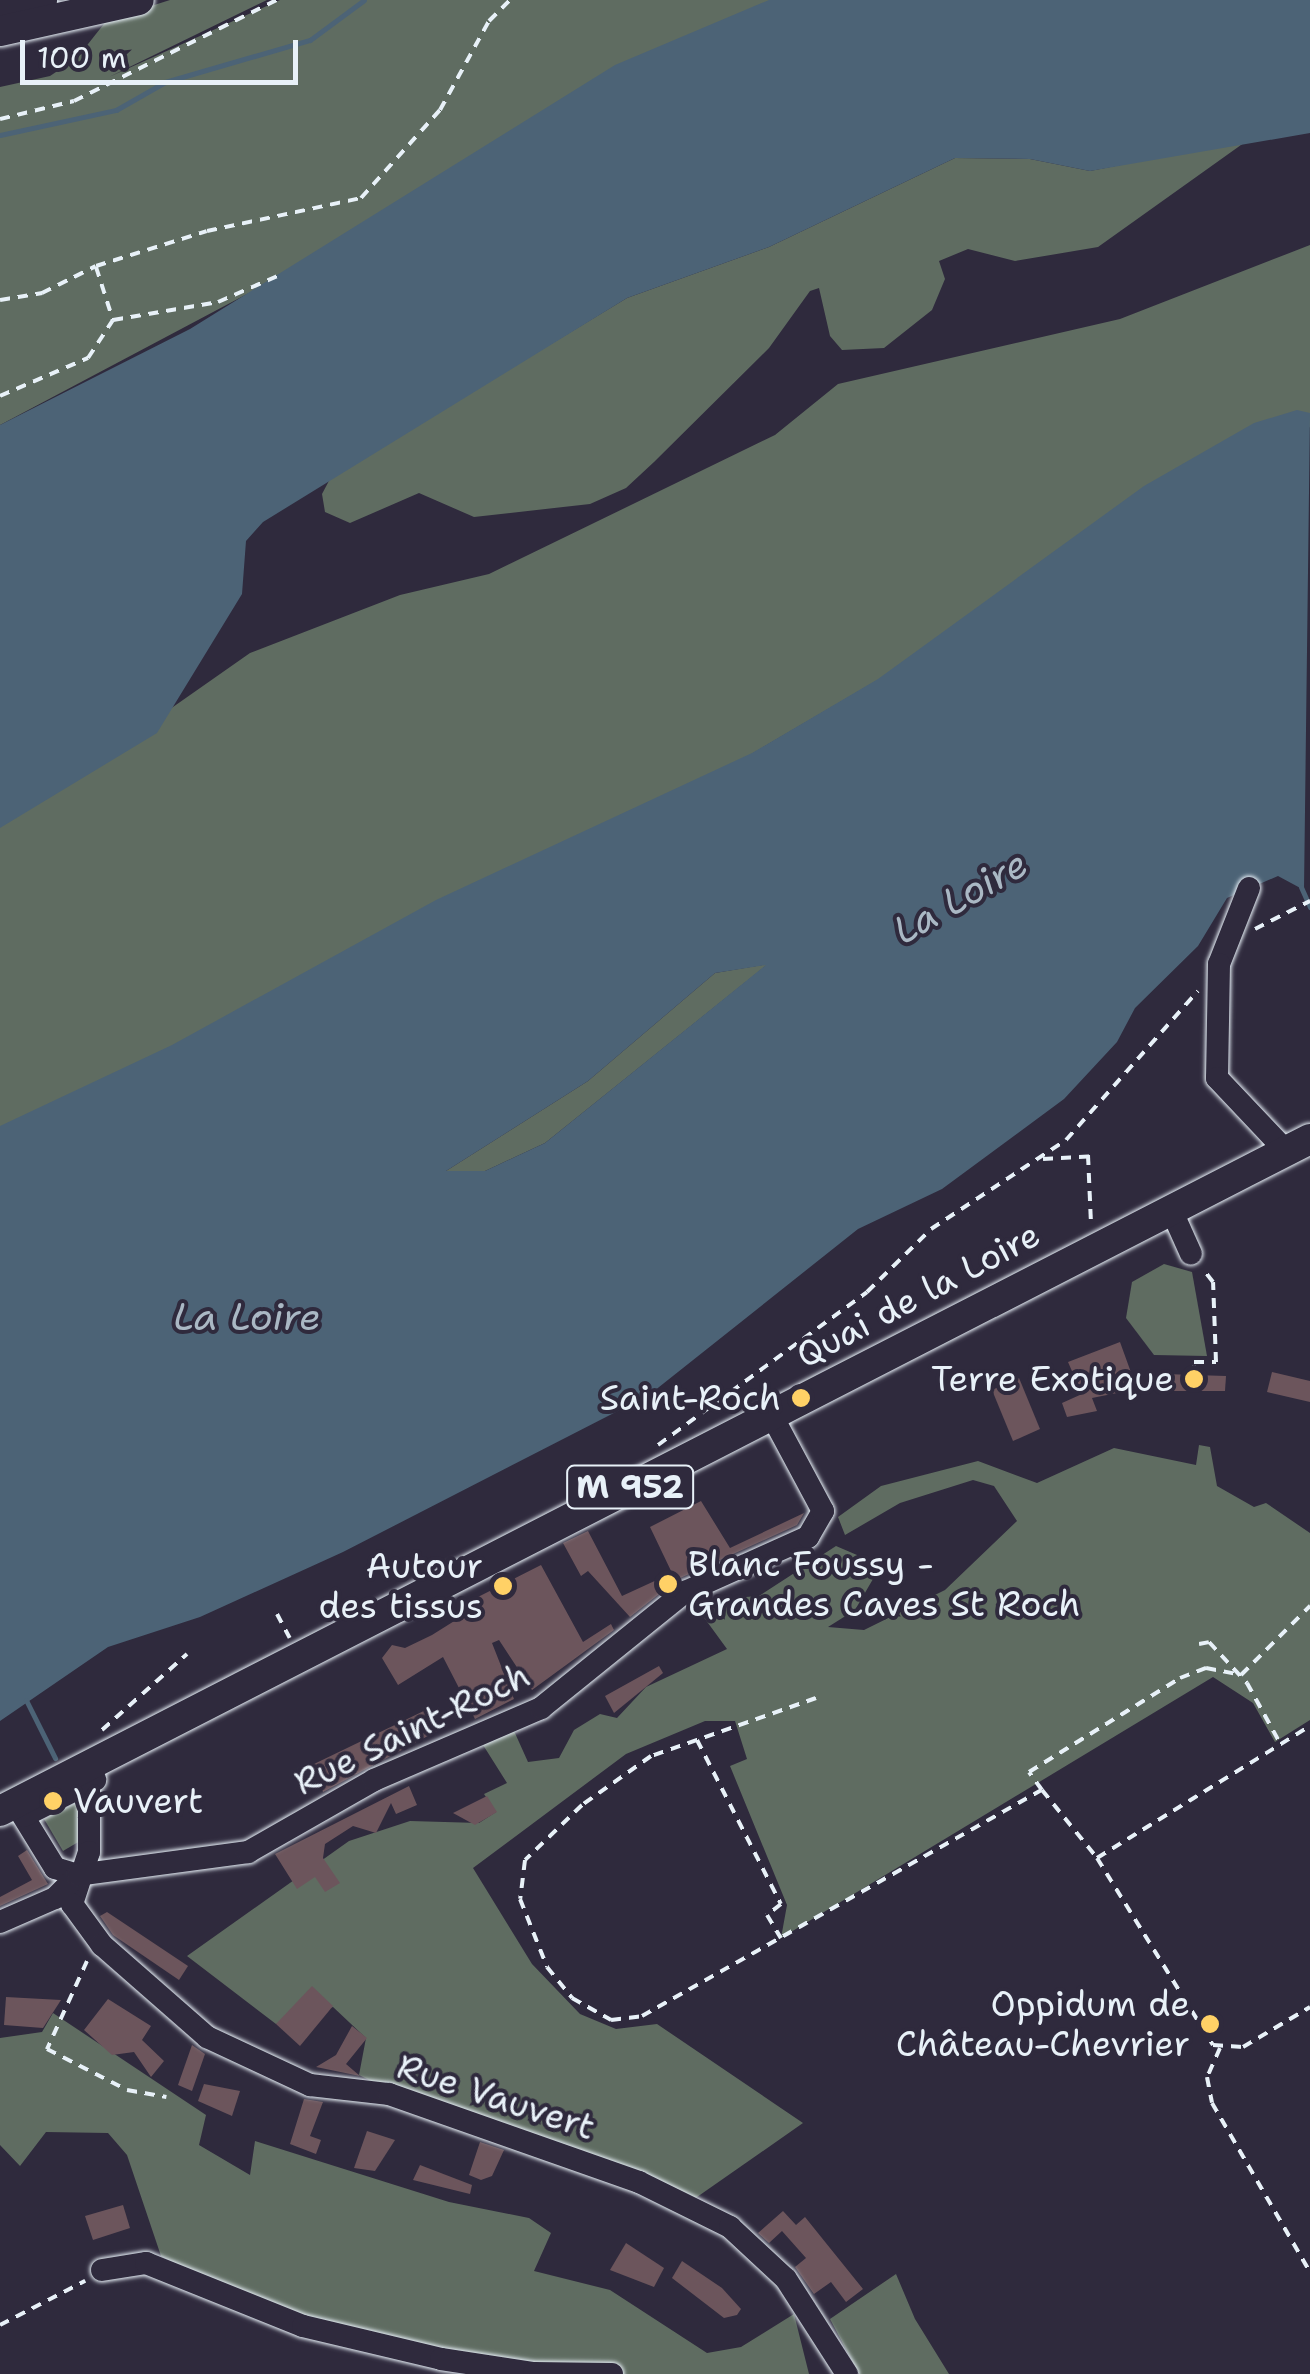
<!DOCTYPE html>
<html>
<head>
<meta charset="utf-8">
<style>
	body { margin:0 }
	#map { position:relative; width:1310px; height:2374px; overflow:hidden; background:#2f2a3d; font-family:"Shantell Sans",sans-serif }
	div>[style] { position:absolute }
	.green>* { inset:0; background:#5f6c61 }
	.water>* { inset:0; background:#4c6376 }
	.stream>* { height:5px; margin:-2.5px; padding:0 2.5px; transform-origin:2.5px; border-radius:2.5px; background:#4c6376 }
	.building>* { inset:0; background:#6c555c }
	.path>* { height:4px; margin-top:-2px; transform-origin:0; background:repeating-linear-gradient(90deg,#e8f1f8 0 10px,transparent 0 18px) }
	.roads { filter:drop-shadow(0 0 2px #e8f1f8) drop-shadow(0 0 2px #e8f1f8) }
	.minor>* { height:22px; margin:-11px; padding:0 11px; transform-origin:11px; border-radius:11px; background:#2f2a3d }
	.major>* { height:30px; margin:-15px; padding:0 15px; transform-origin:15px; border-radius:15px; background:#2f2a3d }
	.dots>* { width:28px; height:28px; translate:-50% -50%; box-sizing:border-box; border:5px solid #2f2a3d; border-radius:50% }
	span { translate:-50% -50%; white-space:nowrap; text-align:center; line-height:1.15; -webkit-text-stroke:8px #2f2a3d; paint-order:stroke }
	.shield-label span { padding:2px 8px; background:#2f2a3d; border:2px solid; border-radius:8px; -webkit-text-stroke-width:0 }
	.shield-label { font-size:32px; color:#e8f1f8; font-weight:700 }
	.street-label { font-size:35px; color:#e8f1f8 }
	.poi-label { font-size:35px; color:#e8f1f8 }
	.right { translate:-100% -50%; text-align:right }
	.left { translate:0 -50%; text-align:left }
	.water-label { font-size:38px; color:#aab8c4; font-style:italic }
	.scale { position:absolute; left:20px; top:40px; width:278px; height:45px; box-sizing:border-box; border:5px solid #e8f1f8; border-top:0; padding-left:12px; font-size:30px; line-height:35px; white-space:nowrap; color:#e8f1f8; -webkit-text-stroke:8px #2f2a3d; paint-order:stroke }
</style>
</head>
<body>
<div id="map">
	<div class="green">
		<div style="clip-path:polygon(170px 0,267px 0,109px 77px,280px 0,1310px 0,266px 284px,0 425px,0 87px,50px 76px,77px 58px,107px 20px)"></div>
		<div style="clip-path:polygon(1248px 140px,1098px 247px,1015px 261px,968px 249px,939px 261px,945px 279px,932px 310px,884px 348px,842px 350px,830px 336px,819px 288px,810px 291px,769px 348px,654px 462px,626px 488px,590px 504px,474px 517px,419px 493px,350px 523px,325px 512px,322px 494px,331px 477px,627px 298px,769px 247px,955px 158px,1030px 159px,1090px 171px)"></div>
		<div style="clip-path:polygon(1310px 245px,1310px 427px,0 1194px,0 816px,56px 789px,250px 653px,400px 595px,489px 574px,775px 435px,838px 384px,1120px 319px)"></div>
		<div style="clip-path:polygon(768px 964px,545px 1143px,485px 1171px,446px 1171px,588px 1081px,715px 973px)"></div>
		<div style="clip-path:polygon(1164px 1264px,1192px 1272px,1207px 1356px,1154px 1355px,1126px 1318px,1132px 1282px)"></div>
		<div style="clip-path:polygon(1199px 1445px,1210px 1447px,1217px 1486px,1254px 1507px,1266px 1503px,1310px 1533px,1310px 1720px,1275px 1742px,1253px 1703px,1213px 1677px,781px 1938px,787px 1905px,730px 1766px,747px 1759px,735px 1721px,705px 1721px,626px 1754px,473px 1868px,532px 1964px,580px 2014px,616px 2029px,657px 2024px,803px 2123px,687px 2204px,377px 2084px,359px 2075px,366px 2038px,333px 2007px,276px 2024px,187px 1956px,349px 1841px,410px 1821px,479px 1823px,496px 1812px,484px 1794px,507px 1783px,478px 1737px,510px 1722px,528px 1762px,559px 1758px,574px 1730px,600px 1714px,617px 1718px,646px 1687px,727px 1649px,692px 1601px,759px 1596px,836px 1546px,864px 1558px,873px 1579px,855px 1610px,828px 1627px,864px 1630px,945px 1590px,1017px 1521px,994px 1486px,973px 1480px,900px 1503px,845px 1535px,838px 1517px,881px 1486px,978px 1461px,1037px 1483px,1114px 1448px,1196px 1465px)"></div>
		<div style="clip-path:polygon(79px 1801px,80px 1841px,63px 1851px,44px 1819px)"></div>
		<div style="clip-path:polygon(53px 2013px,206px 2115px,199px 2145px,250px 2175px,255px 2141px,449px 2202px,529px 2218px,551px 2233px,534px 2271px,610px 2290px,707px 2353px,741px 2347px,794px 2314px,809px 2374px,533px 2374px,263px 2311px,161px 2256px,127px 2155px,108px 2133px,46px 2132px,20px 2166px,0 2145px,0 2038px,42px 2032px)"></div>
		<div style="clip-path:polygon(896px 2274px,915px 2319px,949px 2374px,859px 2374px,830px 2319px)"></div>
	</div>
	<div class="water">
		<div style="clip-path:polygon(769px 0,1310px 0,1310px 133px,1090px 171px,1030px 159px,955px 158px,769px 247px,627px 298px,263px 522px,246px 541px,242px 594px,157px 733px,0 828px,0 425px,190px 329px,615px 65px)"></div>
		<div style="clip-path:polygon(evenodd,1297px 410px,1310px 413px,1304px 890px,1278px 876px,1227px 898px,1198px 946px,1135px 1008px,1117px 1042px,1064px 1099px,942px 1189px,858px 1229px,649px 1395px,343px 1552px,200px 1617px,108px 1647px,0 1721px,0 1126px,172px 1045px,436px 900px,752px 753px,878px 679px,1144px 486px,1254px 423px,1297px 410px,766px 965px,545px 1143px,485px 1171px,446px 1171px,588px 1081px,715px 973px,766px 965px)"></div>
	</div>
	<div class="stream">
		<div style="left:0;top:135px;width:119px;rotate:-12.2deg"></div>
		<div style="left:116px;top:110px;width:56px;rotate:-29.7deg"></div>
		<div style="left:165px;top:82px;width:151px;rotate:-16.2deg"></div>
		<div style="left:310px;top:40px;width:67px;rotate:-36.5deg"></div>
		<div style="left:1301px;top:887px;width:22px;rotate:66deg"></div>
		<div style="left:26px;top:1700px;width:65px;rotate:63.4deg"></div>
	</div>
	<div class="building">
		<div style="clip-path:polygon(1120px 1342px,1137px 1389px,1092px 1398px,1097px 1411px,1067px 1417px,1062px 1403px,1082px 1394px,1068px 1362px)"></div>
		<div style="clip-path:polygon(1272px 1372px,1310px 1381px,1310px 1402px,1267px 1392px)"></div>
		<div style="clip-path:polygon(1164px 1374px,1226px 1376px,1225px 1391px,1165px 1391px)"></div>
		<div style="clip-path:polygon(1019px 1378px,1040px 1429px,1013px 1441px,992px 1390px)"></div>
		<div style="clip-path:polygon(701px 1501px,730px 1548px,804px 1513px,797px 1525px,678px 1579px,630px 1617px,588px 1571px,581px 1576px,563px 1543px,588px 1531px,622px 1596px,672px 1573px,650px 1527px)"></div>
		<div style="clip-path:polygon(541px 1565px,583px 1642px,611px 1624px,614px 1630px,532px 1690px,499px 1640px,492px 1643px,514px 1699px,475px 1719px,443px 1657px,398px 1685px,382px 1658px,392px 1645px,405px 1648px,432px 1635px,475px 1608px,472px 1600px)"></div>
		<div style="clip-path:polygon(659px 1666px,663px 1673px,614px 1713px,605px 1696px)"></div>
		<div style="clip-path:polygon(432px 1707px,441px 1729px,323px 1792px,314px 1764px)"></div>
		<div style="clip-path:polygon(409px 1786px,417px 1805px,396px 1814px,391px 1803px,376px 1833px,353px 1826px,325px 1844px,323px 1858px,340px 1883px,325px 1892px,315px 1877px,297px 1889px,275px 1854px)"></div>
		<div style="clip-path:polygon(487px 1796px,497px 1812px,475px 1825px,453px 1813px)"></div>
		<div style="clip-path:polygon(27px 1850px,48px 1884px,0 1906px,0 1897px,32px 1880px,18px 1856px)"></div>
		<div style="clip-path:polygon(107px 1912px,188px 1966px,179px 1980px,113px 1935px,100px 1916px)"></div>
		<div style="clip-path:polygon(312px 1986px,333px 2006px,300px 2046px,276px 2024px)"></div>
		<div style="clip-path:polygon(6px 1997px,61px 2000px,43px 2028px,4px 2025px)"></div>
		<div style="clip-path:polygon(108px 1999px,151px 2026px,142px 2040px,164px 2061px,151px 2077px,134px 2052px,112px 2055px,84px 2030px)"></div>
		<div style="clip-path:polygon(352px 2026px,367px 2038px,346px 2064px,360px 2076px,316px 2067px,336px 2055px)"></div>
		<div style="clip-path:polygon(192px 2045px,205px 2054px,192px 2091px,178px 2085px)"></div>
		<div style="clip-path:polygon(204px 2084px,240px 2091px,232px 2116px,198px 2101px)"></div>
		<div style="clip-path:polygon(304px 2099px,323px 2102px,310px 2136px,321px 2140px,316px 2154px,290px 2144px)"></div>
		<div style="clip-path:polygon(367px 2131px,395px 2140px,375px 2171px,354px 2168px)"></div>
		<div style="clip-path:polygon(480px 2142px,504px 2150px,492px 2176px,481px 2180px,469px 2175px)"></div>
		<div style="clip-path:polygon(420px 2165px,472px 2185px,470px 2194px,413px 2180px)"></div>
		<div style="clip-path:polygon(123px 2205px,130px 2228px,93px 2240px,85px 2216px)"></div>
		<div style="clip-path:polygon(783px 2211px,796px 2225px,805px 2217px,863px 2289px,846px 2302px,831px 2282px,814px 2294px,795px 2267px,806px 2258px,782px 2231px,769px 2243px,758px 2233px)"></div>
		<div style="clip-path:polygon(626px 2243px,664px 2268px,654px 2287px,610px 2270px)"></div>
		<div style="clip-path:polygon(682px 2261px,722px 2288px,741px 2309px,737px 2315px,724px 2318px,672px 2278px)"></div>
	</div>
	<div class="path">
		<div style="left:0;top:119px;width:76px;rotate:-13.7deg"></div>
		<div style="left:74px;top:101px;width:227px;rotate:-26.5deg"></div>
		<div style="left:96px;top:267px;width:56px;rotate:72.2deg"></div>
		<div style="left:0;top:300px;width:43px;rotate:-9.5deg"></div>
		<div style="left:42px;top:293px;width:60px;rotate:-26.6deg"></div>
		<div style="left:96px;top:266px;width:116px;rotate:-17.5deg"></div>
		<div style="left:207px;top:231px;width:157px;rotate:-12.1deg"></div>
		<div style="left:361px;top:198px;width:118px;rotate:-48.1deg"></div>
		<div style="left:440px;top:110px;width:102px;rotate:-61.2deg"></div>
		<div style="left:489px;top:21px;width:30px;rotate:-45deg"></div>
		<div style="left:0;top:396px;width:96px;rotate:-23.4deg"></div>
		<div style="left:88px;top:358px;width:45px;rotate:-56.7deg"></div>
		<div style="left:113px;top:320px;width:107px;rotate:-9.7deg"></div>
		<div style="left:218px;top:302px;width:70px;rotate:-23.6deg"></div>
		<div style="left:1255px;top:929px;width:62px;rotate:-27deg"></div>
		<div style="left:1088px;top:1155px;width:70px;rotate:87.5deg"></div>
		<div style="left:1043px;top:1159px;width:54px;rotate:-3.2deg"></div>
		<div style="left:1194px;top:1375px;width:13px;rotate:-90deg"></div>
		<div style="left:1194px;top:1362px;width:22px"></div>
		<div style="left:1216px;top:1362px;width:80px;rotate:-92.1deg"></div>
		<div style="left:1213px;top:1282px;width:16px;rotate:-128deg"></div>
		<div style="left:658px;top:1445px;width:259px;rotate:-36.2deg"></div>
		<div style="left:867px;top:1292px;width:90px;rotate:-44.5deg"></div>
		<div style="left:931px;top:1229px;width:162px;rotate:-33.4deg"></div>
		<div style="left:1066px;top:1140px;width:199px;rotate:-48.5deg"></div>
		<div style="left:277px;top:1614px;width:27px;rotate:62deg"></div>
		<div style="left:1199px;top:1644px;width:10px;rotate:-11deg"></div>
		<div style="left:1209px;top:1642px;width:56px;rotate:47.2deg"></div>
		<div style="left:1247px;top:1683px;width:68px;rotate:61.2deg"></div>
		<div style="left:1241px;top:1675px;width:98px;rotate:-45deg"></div>
		<div style="left:816px;top:1698px;width:175px;rotate:160.6deg"></div>
		<div style="left:651px;top:1756px;width:85px;rotate:144.6deg"></div>
		<div style="left:582px;top:1805px;width:79px;rotate:136deg"></div>
		<div style="left:525px;top:1860px;width:39px;rotate:97deg"></div>
		<div style="left:520px;top:1899px;width:73px;rotate:68.3deg"></div>
		<div style="left:547px;top:1967px;width:40px;rotate:51deg"></div>
		<div style="left:572px;top:1998px;width:45px;rotate:29.4deg"></div>
		<div style="left:611px;top:2020px;width:31px;rotate:-7deg"></div>
		<div style="left:642px;top:2016px;width:459px;rotate:-29.5deg"></div>
		<div style="left:1042px;top:1790px;width:87px;rotate:51deg"></div>
		<div style="left:1097px;top:1858px;width:220px;rotate:58.2deg"></div>
		<div style="left:1213px;top:2045px;width:30px;rotate:4deg"></div>
		<div style="left:1243px;top:2047px;width:78px;rotate:-30.8deg"></div>
		<div style="left:102px;top:1730px;width:114px;rotate:-41.8deg"></div>
		<div style="left:697px;top:1740px;width:184px;rotate:62.9deg"></div>
		<div style="left:781px;top:1904px;width:18px;rotate:142deg"></div>
		<div style="left:767px;top:1915px;width:27px;rotate:59deg"></div>
		<div style="left:1042px;top:1790px;width:22px;rotate:-126deg"></div>
		<div style="left:1029px;top:1772px;width:178px;rotate:-31.9deg"></div>
		<div style="left:1180px;top:1678px;width:28px;rotate:-21deg"></div>
		<div style="left:1206px;top:1668px;width:36px;rotate:11deg"></div>
		<div style="left:1097px;top:1858px;width:251px;rotate:-31.8deg"></div>
		<div style="left:87px;top:1961px;width:97px;rotate:114.4deg"></div>
		<div style="left:47px;top:2049px;width:90px;rotate:27.1deg"></div>
		<div style="left:127px;top:2090px;width:40px;rotate:10deg"></div>
		<div style="left:1220px;top:2048px;width:32px;rotate:114deg"></div>
		<div style="left:1207px;top:2077px;width:26px;rotate:79deg"></div>
		<div style="left:1212px;top:2103px;width:195px;rotate:59.9deg"></div>
		<div style="left:0;top:2325px;width:96px;rotate:-27.4deg"></div>
	</div>
	<div class="roads">
		<div class="minor">
			<div style="left:1249px;top:888px;width:82px;rotate:111.5deg"></div>
			<div style="left:1219px;top:964px;width:114px;rotate:91deg"></div>
			<div style="left:1217px;top:1078px;width:100px;rotate:46.6deg"></div>
			<div style="left:1170px;top:1207px;width:51px;rotate:65.9deg"></div>
			<div style="left:89px;top:1765px;width:87px;rotate:90deg"></div>
			<div style="left:89px;top:1852px;width:55px;rotate:108.1deg"></div>
			<div style="left:72px;top:1904px;width:51px;rotate:53.8deg"></div>
			<div style="left:102px;top:1945px;width:140px;rotate:41.2deg"></div>
			<div style="left:207px;top:2037px;width:114px;rotate:25deg"></div>
			<div style="left:310px;top:2085px;width:80px;rotate:6.5deg"></div>
			<div style="left:389px;top:2094px;width:265px;rotate:19.4deg"></div>
			<div style="left:639px;top:2182px;width:102px;rotate:26.3deg"></div>
			<div style="left:730px;top:2227px;width:76px;rotate:42.9deg"></div>
			<div style="left:786px;top:2279px;width:113px;rotate:57.3deg"></div>
			<div style="left:15px;top:1803px;width:76px;rotate:58.4deg"></div>
			<div style="left:55px;top:1868px;width:24px;rotate:17deg"></div>
			<div style="left:24px;top:1816px;width:80px;rotate:-26.9deg"></div>
			<div style="left:0;top:1922px;width:60px;rotate:-23.6deg"></div>
			<div style="left:55px;top:1898px;width:33px;rotate:-45deg"></div>
			<div style="left:78px;top:1875px;width:172px;rotate:-7.7deg"></div>
			<div style="left:248px;top:1852px;width:145px;rotate:-29.7deg"></div>
			<div style="left:374px;top:1780px;width:182px;rotate:-23.3deg"></div>
			<div style="left:541px;top:1708px;width:185px;rotate:-38.9deg"></div>
			<div style="left:685px;top:1592px;width:135px;rotate:-24.1deg"></div>
			<div style="left:808px;top:1537px;width:30px;rotate:-60deg"></div>
			<div style="left:823px;top:1511px;width:110px;rotate:-118.2deg"></div>
			<div style="left:102px;top:2270px;width:45px;rotate:-9deg"></div>
			<div style="left:146px;top:2263px;width:169px;rotate:21.9deg"></div>
			<div style="left:303px;top:2326px;width:142px;rotate:13.4deg"></div>
			<div style="left:441px;top:2359px;width:94px;rotate:8.6deg"></div>
			<div style="left:534px;top:2373px;width:78px;rotate:0.7deg"></div>
		</div>
		<div class="major">
			<div style="left:0;top:9px;width:43px;rotate:-12.1deg"></div>
			<div style="left:0;top:31px;width:142px;rotate:-12.6deg"></div>
			<div style="left:0;top:1811px;width:1472px;rotate:-27.16deg"></div>
		</div>
	</div>
	<div class="dots">
		<div style="left:1194px;top:1379px;background:#ffd166"></div>
		<div style="left:801px;top:1398px;background:#ffd166"></div>
		<div style="left:668px;top:1584px;background:#ffd166"></div>
		<div style="left:503px;top:1586px;background:#ffd166"></div>
		<div style="left:53px;top:1801px;background:#ffd166"></div>
		<div style="left:1210px;top:2024px;background:#ffd166"></div>
	</div>
	<div class="shield-label">
		<span style="left:630px;top:1487px">M 952</span>
	</div>
	<div class="street-label">
		<span style="left:918px;top:1295px;rotate:-28deg">Quai de la Loire</span>
		<span style="left:412px;top:1729px;rotate:-26deg">Rue Saint-Roch</span>
		<span style="left:496px;top:2097px;rotate:18deg">Rue Vauvert</span>
	</div>
	<div class="poi-label">
		<span class="right" style="left:1174px;top:1379px">Terre Exotique</span>
		<span class="right" style="left:781px;top:1398px">Saint-Roch</span>
		<span class="left" style="left:688px;top:1584px">Blanc Foussy -<br>Grandes Caves St Roch</span>
		<span class="right" style="left:483px;top:1586px">Autour<br>des tissus</span>
		<span class="left" style="left:73px;top:1801px">Vauvert</span>
		<span class="right" style="left:1190px;top:2024px">Oppidum de<br>Château-Chevrier</span>
	</div>
	<div class="water-label">
		<span style="left:960px;top:897px;rotate:-30deg">La Loire</span>
		<span style="left:247px;top:1317px">La Loire</span>
	</div>
	<div class="scale">100 m</div>
</div>
</body>
</html>
